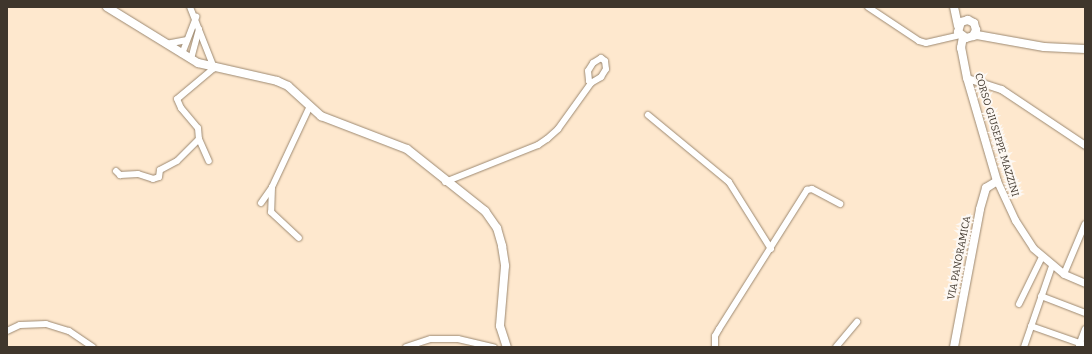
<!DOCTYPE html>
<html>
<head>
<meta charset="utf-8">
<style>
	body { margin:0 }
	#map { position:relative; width:1092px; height:354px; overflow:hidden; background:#fee8ce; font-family:Bitter,serif }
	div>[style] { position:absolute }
	.roads { filter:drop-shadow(0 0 1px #9d8971) drop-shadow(0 0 1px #9d8971) }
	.minor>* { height:6px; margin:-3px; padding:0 3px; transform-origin:3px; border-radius:3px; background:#fff }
	.tertiary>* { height:7px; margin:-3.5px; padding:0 3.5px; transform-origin:3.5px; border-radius:3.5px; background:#fff }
	.secondary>* { height:8px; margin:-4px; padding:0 4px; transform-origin:4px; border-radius:4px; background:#fff }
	span { translate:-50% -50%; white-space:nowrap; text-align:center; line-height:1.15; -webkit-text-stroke:4px #fdf8f3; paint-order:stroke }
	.street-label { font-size:10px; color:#3f362c }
	.frame { position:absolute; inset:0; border:8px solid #3f362c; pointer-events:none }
</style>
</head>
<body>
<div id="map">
	<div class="roads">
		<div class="minor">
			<div style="left:190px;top:7px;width:66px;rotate:68.5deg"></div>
			<div style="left:214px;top:68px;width:48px;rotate:140deg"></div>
			<div style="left:177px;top:99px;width:10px;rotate:66deg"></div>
			<div style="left:181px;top:108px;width:26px;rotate:50deg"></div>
			<div style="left:198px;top:128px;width:11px;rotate:85deg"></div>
			<div style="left:199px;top:139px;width:24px;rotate:66deg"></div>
			<div style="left:868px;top:7px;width:61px;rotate:33.7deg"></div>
			<div style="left:919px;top:41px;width:7px;rotate:16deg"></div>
			<div style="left:926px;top:43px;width:35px;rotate:-13deg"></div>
			<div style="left:166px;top:44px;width:20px;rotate:-11deg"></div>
			<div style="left:182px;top:54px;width:40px;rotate:-69deg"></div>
			<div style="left:191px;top:59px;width:31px;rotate:-75deg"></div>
			<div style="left:648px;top:115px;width:105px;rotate:39.6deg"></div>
			<div style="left:729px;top:182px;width:79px;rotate:57.9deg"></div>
			<div style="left:116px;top:171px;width:6px;rotate:45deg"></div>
			<div style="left:120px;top:175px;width:18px;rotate:-3deg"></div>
			<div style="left:138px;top:174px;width:16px;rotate:18deg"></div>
			<div style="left:153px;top:179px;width:6px;rotate:-18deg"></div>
			<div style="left:159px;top:177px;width:7px;rotate:-82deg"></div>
			<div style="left:160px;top:170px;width:19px;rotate:-28deg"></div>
			<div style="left:177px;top:161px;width:31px;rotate:-45deg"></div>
			<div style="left:445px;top:182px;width:100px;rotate:-21.7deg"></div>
			<div style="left:538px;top:145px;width:11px;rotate:-34deg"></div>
			<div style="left:547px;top:139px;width:15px;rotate:-42deg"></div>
			<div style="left:558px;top:129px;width:57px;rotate:-54.3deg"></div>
			<div style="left:591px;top:83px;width:12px;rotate:-31deg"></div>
			<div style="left:601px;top:77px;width:9px;rotate:-58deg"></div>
			<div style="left:606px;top:69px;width:8px;rotate:-97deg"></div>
			<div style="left:605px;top:61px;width:5px;rotate:-143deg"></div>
			<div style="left:601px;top:58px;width:9px;rotate:148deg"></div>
			<div style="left:593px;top:63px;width:9px;rotate:122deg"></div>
			<div style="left:588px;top:71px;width:10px;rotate:84deg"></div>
			<div style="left:589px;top:81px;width:3px;rotate:45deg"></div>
			<div style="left:272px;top:187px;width:25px;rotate:92deg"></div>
			<div style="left:271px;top:212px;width:38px;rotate:43deg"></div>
			<div style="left:261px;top:203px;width:19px;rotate:-55deg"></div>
			<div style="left:272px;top:187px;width:87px;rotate:-64.9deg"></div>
			<div style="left:1064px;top:274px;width:54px;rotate:-67.2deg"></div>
			<div style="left:1041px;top:296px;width:47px;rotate:21.1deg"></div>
			<div style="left:1019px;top:304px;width:52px;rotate:-63.9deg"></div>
			<div style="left:1031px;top:326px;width:57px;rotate:19.4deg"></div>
			<div style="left:7px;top:331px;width:14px;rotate:-25deg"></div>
			<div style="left:20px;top:325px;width:26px;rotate:-2deg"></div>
			<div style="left:46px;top:324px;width:24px;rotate:17deg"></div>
			<div style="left:69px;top:331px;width:29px;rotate:34deg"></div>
			<div style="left:1079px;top:345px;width:17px;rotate:-69deg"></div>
			<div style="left:406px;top:347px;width:26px;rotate:-18deg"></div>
			<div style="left:431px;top:339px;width:27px"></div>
			<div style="left:458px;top:339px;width:37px;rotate:13deg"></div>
			<div style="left:715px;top:347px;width:11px;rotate:-90deg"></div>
			<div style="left:715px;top:336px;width:8px;rotate:-60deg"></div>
			<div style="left:719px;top:329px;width:165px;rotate:-57.7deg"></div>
			<div style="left:807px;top:190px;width:5px;rotate:-11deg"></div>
			<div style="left:812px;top:189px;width:32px;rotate:28deg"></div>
			<div style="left:836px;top:347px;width:33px;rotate:-50deg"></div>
			<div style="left:1024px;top:347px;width:86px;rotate:-70.9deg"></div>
		</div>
		<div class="tertiary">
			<div style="left:967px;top:78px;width:36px;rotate:18deg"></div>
			<div style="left:1001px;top:89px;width:101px;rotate:33.7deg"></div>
			<div style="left:997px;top:181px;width:43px;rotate:65.2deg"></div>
			<div style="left:1015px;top:220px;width:33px;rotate:57deg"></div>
			<div style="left:1033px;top:248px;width:40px;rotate:40deg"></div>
			<div style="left:1064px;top:274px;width:23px;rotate:23deg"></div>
		</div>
		<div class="secondary">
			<div style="left:107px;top:7px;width:107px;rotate:31.6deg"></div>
			<div style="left:198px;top:63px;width:81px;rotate:12.8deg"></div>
			<div style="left:277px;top:81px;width:12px;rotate:24deg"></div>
			<div style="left:288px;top:86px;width:45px;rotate:42.3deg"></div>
			<div style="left:321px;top:116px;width:92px;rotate:21deg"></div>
			<div style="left:407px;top:149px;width:100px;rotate:38.5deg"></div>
			<div style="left:485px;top:211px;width:21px;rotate:55deg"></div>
			<div style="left:497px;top:228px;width:19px;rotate:74deg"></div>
			<div style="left:502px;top:246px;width:20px;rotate:81deg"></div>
			<div style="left:505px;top:266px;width:60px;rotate:94.8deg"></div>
			<div style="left:500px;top:326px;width:22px;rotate:72deg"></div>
			<div style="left:954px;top:7px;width:19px;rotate:78deg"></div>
			<div style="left:973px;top:36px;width:7px;rotate:-63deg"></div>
			<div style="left:976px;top:30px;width:7px;rotate:-106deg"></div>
			<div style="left:974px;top:23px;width:7px;rotate:-153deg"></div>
			<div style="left:968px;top:20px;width:7px;rotate:164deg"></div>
			<div style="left:961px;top:22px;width:10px;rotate:107deg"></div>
			<div style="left:958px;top:32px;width:10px;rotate:37deg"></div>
			<div style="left:966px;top:38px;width:11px;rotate:-15deg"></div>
			<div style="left:977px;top:35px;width:68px;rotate:10.2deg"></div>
			<div style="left:1044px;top:47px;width:41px;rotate:2.8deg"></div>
			<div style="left:954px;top:347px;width:140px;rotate:-79.3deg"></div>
			<div style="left:980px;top:209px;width:22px;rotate:-74deg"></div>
			<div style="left:986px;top:188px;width:13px;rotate:-32deg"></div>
			<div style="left:997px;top:181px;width:107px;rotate:-106.2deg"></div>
			<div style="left:967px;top:78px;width:31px;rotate:-101deg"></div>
			<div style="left:961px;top:48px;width:11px;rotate:-80deg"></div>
		</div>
	</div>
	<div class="street-label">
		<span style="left:996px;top:135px;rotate:73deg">CORSO GIUSEPPE MAZZINI</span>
		<span style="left:960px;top:258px;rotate:-79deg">VIA PANORAMICA</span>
	</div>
	<div class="frame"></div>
</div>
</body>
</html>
